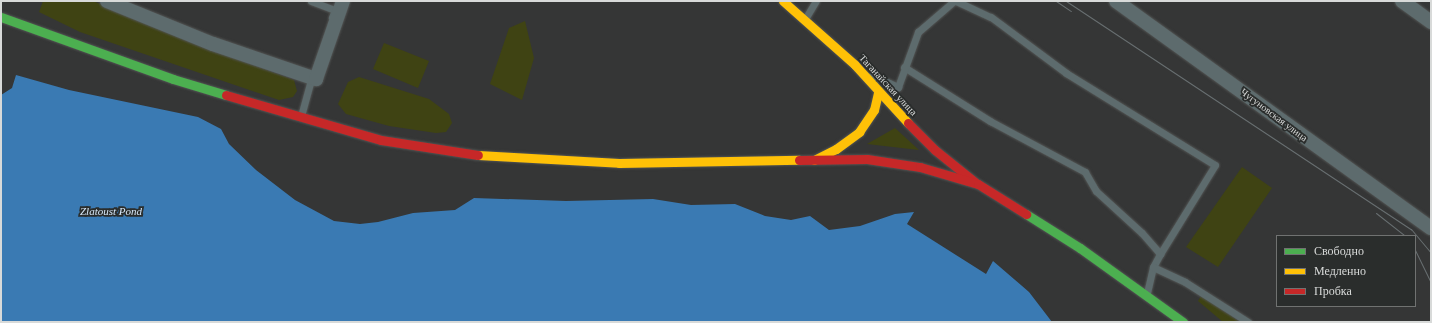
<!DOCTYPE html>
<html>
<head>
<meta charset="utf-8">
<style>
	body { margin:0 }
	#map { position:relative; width:1432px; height:323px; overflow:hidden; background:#353636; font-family:"Times New Roman",serif }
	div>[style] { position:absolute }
	.green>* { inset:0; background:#3f4313 }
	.water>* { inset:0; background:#3a7ab3 }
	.roads { filter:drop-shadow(0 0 1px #525453) drop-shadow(0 0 1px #525453) }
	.lane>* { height:7px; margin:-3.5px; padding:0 3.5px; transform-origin:3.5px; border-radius:3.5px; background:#5d6b6d }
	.street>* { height:14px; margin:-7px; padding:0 7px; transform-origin:7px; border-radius:7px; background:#5d6b6d }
	.fast>* { height:9px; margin:-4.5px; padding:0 4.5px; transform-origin:4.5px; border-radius:4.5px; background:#4caf50 }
	.slow>* { height:9px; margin:-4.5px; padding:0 4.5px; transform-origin:4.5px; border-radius:4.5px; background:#ffc107 }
	.jam>* { height:9px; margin:-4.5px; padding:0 4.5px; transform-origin:4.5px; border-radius:4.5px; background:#c62828 }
	.tram>* { height:1px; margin:-0.5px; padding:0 0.5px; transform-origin:0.5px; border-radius:0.5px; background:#686f71 }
	span { translate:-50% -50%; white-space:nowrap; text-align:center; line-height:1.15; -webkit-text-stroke:3.5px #2a2d2c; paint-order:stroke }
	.street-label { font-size:10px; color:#d8dad9 }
	.water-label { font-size:11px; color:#d6e7f8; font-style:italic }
	.frame { position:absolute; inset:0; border:2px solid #d8dad9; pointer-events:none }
	.legend { position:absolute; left:1276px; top:235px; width:140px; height:72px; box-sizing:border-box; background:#2a2d2c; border:1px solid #707271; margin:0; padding:5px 7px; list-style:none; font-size:12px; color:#d8dad9 }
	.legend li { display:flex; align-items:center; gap:8px; height:20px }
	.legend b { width:20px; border:1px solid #707271 }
</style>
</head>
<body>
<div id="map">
	<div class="green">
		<div style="clip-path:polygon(43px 1px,93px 1px,223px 54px,294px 80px,297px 91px,293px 97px,279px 100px,80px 32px,39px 12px)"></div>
		<div style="clip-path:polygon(525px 21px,534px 58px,522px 100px,490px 84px,509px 28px)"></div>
		<div style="clip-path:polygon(384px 43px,429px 61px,418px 88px,373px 69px)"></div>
		<div style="clip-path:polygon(359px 77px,429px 99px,449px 114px,452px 123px,446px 132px,436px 133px,389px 126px,346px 114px,338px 104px,348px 82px)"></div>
		<div style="clip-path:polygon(895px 128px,919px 150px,867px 144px)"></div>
		<div style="clip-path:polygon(1242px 167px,1272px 188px,1218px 267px,1186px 247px)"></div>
		<div style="clip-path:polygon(1202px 294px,1228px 313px,1239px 322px,1223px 322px,1198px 301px)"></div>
	</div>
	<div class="water">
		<div style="clip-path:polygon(16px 75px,69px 90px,198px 117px,221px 129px,229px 144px,256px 170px,295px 200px,334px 221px,360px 224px,378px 222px,413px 213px,455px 210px,474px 198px,566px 201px,653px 199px,691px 205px,735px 204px,765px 216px,791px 220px,810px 216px,829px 230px,860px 226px,895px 214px,914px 212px,907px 224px,986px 274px,993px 261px,1029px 292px,1052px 322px,1px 322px,1px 95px,12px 88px)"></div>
	</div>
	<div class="roads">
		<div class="lane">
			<div style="left:311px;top:1px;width:26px;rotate:21deg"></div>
			<div style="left:335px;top:10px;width:8px;rotate:113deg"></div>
			<div style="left:956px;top:1px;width:38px;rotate:25deg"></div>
			<div style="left:991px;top:17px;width:94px;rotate:36.7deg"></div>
			<div style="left:1066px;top:73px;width:175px;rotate:31.7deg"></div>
			<div style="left:1215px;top:165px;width:105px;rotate:121.7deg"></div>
			<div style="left:1160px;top:254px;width:15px;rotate:118deg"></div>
			<div style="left:1153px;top:267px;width:27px;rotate:103deg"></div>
			<div style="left:805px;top:19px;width:21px;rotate:-59deg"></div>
			<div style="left:904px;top:67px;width:102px;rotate:32.1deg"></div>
			<div style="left:990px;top:121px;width:108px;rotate:28.2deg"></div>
			<div style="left:1085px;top:172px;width:22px;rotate:60deg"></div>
			<div style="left:1096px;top:191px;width:62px;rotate:42.4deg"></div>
			<div style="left:1142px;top:233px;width:28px;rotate:49deg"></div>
			<div style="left:872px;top:75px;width:29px;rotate:25deg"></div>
			<div style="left:898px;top:87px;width:59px;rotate:-70deg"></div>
			<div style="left:918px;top:32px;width:48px;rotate:-40.7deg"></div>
			<div style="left:301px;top:116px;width:41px;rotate:-74.6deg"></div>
			<div style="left:1153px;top:267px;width:35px;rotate:25deg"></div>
			<div style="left:1185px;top:282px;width:75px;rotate:32.4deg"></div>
		</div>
		<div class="street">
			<div style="left:107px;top:1px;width:114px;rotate:22.1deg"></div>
			<div style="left:213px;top:44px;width:109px;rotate:18.8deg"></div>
			<div style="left:316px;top:79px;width:83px;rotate:-70.9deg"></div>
			<div style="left:1116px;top:1px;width:388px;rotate:35.8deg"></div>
			<div style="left:1402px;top:1px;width:36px;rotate:36deg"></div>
		</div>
		<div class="fast">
			<div style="left:1px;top:17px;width:183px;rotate:19.8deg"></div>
			<div style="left:173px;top:79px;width:55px;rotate:16.8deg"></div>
			<div style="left:1026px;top:214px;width:64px;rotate:32.2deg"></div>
			<div style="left:1080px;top:248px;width:127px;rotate:35.7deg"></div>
		</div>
		<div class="slow">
			<div style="left:783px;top:1px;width:96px;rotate:41.6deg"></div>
			<div style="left:855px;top:65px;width:79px;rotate:47.6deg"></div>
			<div style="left:478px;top:155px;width:141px;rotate:3.2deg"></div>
			<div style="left:619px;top:163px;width:180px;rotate:-1deg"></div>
			<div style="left:814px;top:160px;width:25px;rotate:-27deg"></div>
			<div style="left:836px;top:149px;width:29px;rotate:-36deg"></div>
			<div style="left:859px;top:132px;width:27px;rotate:-56deg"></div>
			<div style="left:874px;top:110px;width:18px;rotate:-77deg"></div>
		</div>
		<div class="jam">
			<div style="left:226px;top:95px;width:161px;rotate:16.2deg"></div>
			<div style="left:381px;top:140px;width:98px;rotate:8.8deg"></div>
			<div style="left:908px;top:123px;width:38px;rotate:45deg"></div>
			<div style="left:935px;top:150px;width:51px;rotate:38.7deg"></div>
			<div style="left:799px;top:160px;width:68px;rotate:-0.8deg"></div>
			<div style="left:867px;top:159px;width:54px;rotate:8.6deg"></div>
			<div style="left:920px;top:167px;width:60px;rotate:16.3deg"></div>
			<div style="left:978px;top:184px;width:57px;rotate:32deg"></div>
		</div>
	</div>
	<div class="tram">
		<div style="left:1056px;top:1px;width:18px;rotate:34deg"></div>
		<div style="left:1066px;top:1px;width:414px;rotate:33.5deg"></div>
		<div style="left:1411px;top:229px;width:31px;rotate:50deg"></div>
		<div style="left:1376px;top:213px;width:37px;rotate:38deg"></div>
		<div style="left:1415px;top:250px;width:37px;rotate:64deg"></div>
	</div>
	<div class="street-label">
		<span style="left:888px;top:85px;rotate:47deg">Таганайская улица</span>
		<span style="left:1274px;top:115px;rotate:37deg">Чугуновская улица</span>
	</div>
	<div class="water-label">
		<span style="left:111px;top:211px">Zlatoust Pond</span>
	</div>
	<div class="frame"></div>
	<ul class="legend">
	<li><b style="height:5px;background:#4caf50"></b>Свободно</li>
	<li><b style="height:5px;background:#ffc107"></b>Медленно</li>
	<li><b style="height:5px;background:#c62828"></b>Пробка</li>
	</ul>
</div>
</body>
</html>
